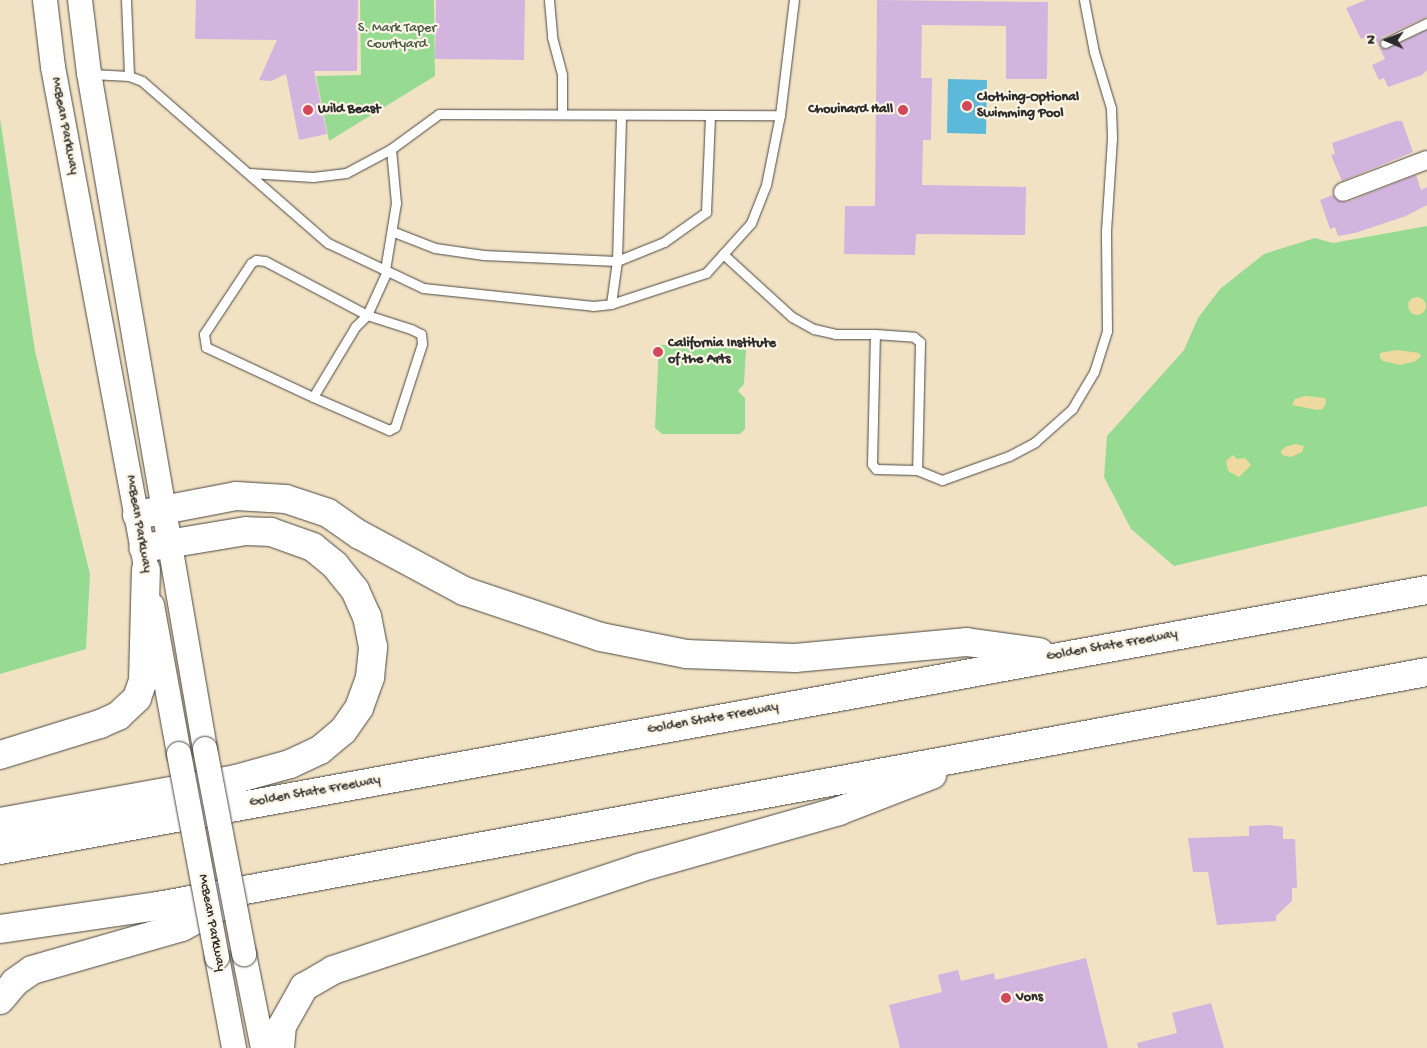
<!DOCTYPE html>
<html>
<head>
<meta charset="utf-8">
<style>
	body { margin:0 }
	#map { position:relative; width:1427px; height:1048px; overflow:hidden; background:#f2e2c4; font-family:"Gochi Hand",sans-serif }
	div>[style] { position:absolute }
	.green>* { inset:0; background:#97db93 }
	.sand>* { inset:0; background:#eeda9e }
	.round { border-radius:50% }
	.water>* { inset:0; background:#5cb9da }
	.building>* { inset:0; background:#d3b4de }
	.roads { filter:drop-shadow(0 0 1px #494642) drop-shadow(0 0 1px #494642) }
	.service>* { height:9px; margin:-4.5px; padding:0 4.5px; transform-origin:4.5px; border-radius:4.5px; background:#fff }
	.minor>* { height:18px; margin:-9px; padding:0 9px; transform-origin:9px; border-radius:9px; background:#fff }
	.secondary>* { height:24px; margin:-12px; padding:0 12px; transform-origin:12px; border-radius:12px; background:#fff }
	.motorway>* { height:28px; margin:-14px; padding:0 14px; transform-origin:14px; border-radius:14px; background:#fff }
	.bridges { filter:drop-shadow(0 0 1px #494642) drop-shadow(0 0 1px #494642) }
	.secondary-bridge>* { height:24px; margin:-12px; padding:0 12px; transform-origin:12px; border-radius:12px; background:#fff }
	.dots>* { width:14px; height:14px; translate:-50% -50%; box-sizing:border-box; border:2px solid #fcf5e5; border-radius:50% }
	span { translate:-50% -50%; white-space:nowrap; text-align:center; line-height:1.15; -webkit-text-stroke:4.5px #fcf5e5; paint-order:stroke }
	.park-label { font-size:14px; color:#465745 }
	.poi-label { font-size:14px; color:#2b2b2b; font-weight:700 }
	.left { translate:0 -50%; text-align:left }
	.right { translate:-100% -50%; text-align:right }
	.street-label { font-size:14px; color:#2b2b2b }
	.north { position:absolute; left:1362px; top:15px; width:50px; height:50px; -webkit-text-stroke:4px #fcf5e5; paint-order:stroke; rotate:271deg; font-size:14px; font-weight:700; line-height:20px; text-align:center; color:#2b2b2b }
	.north::after { content:''; display:block; margin:auto; width:18px; height:22px; background:#2b2b2b; clip-path:polygon(50% 0,100% 100%,50% 72%,0 100%) }
</style>
</head>
<body>
<div id="map">
	<div class="green">
		<div style="clip-path:polygon(360px 0,434px 0,435px 76px,329px 141px,316px 76px,361px 75px)"></div>
		<div style="clip-path:polygon(0 118px,35px 351px,90px 574px,86px 649px,0 674px)"></div>
		<div style="clip-path:polygon(1427px 226px,1427px 506px,1174px 566px,1131px 529px,1104px 477px,1107px 436px,1184px 350px,1198px 318px,1220px 289px,1264px 254px,1315px 238px,1333px 243px)"></div>
		<div style="clip-path:polygon(659px 345px,740px 345px,746px 350px,744px 384px,738px 391px,745px 398px,745px 429px,740px 434px,662px 434px,655px 428px)"></div>
	</div>
	<div class="sand">
		<div class="round" style="left:1408px;top:297px;width:18px;height:18px"></div>
		<div style="clip-path:polygon(1397px 350px,1419px 353px,1421px 356px,1416px 361px,1400px 365px,1383px 361px,1380px 358px,1380px 353px)"></div>
		<div style="clip-path:polygon(1305px 396px,1325px 398px,1326px 403px,1323px 409px,1317px 410px,1292px 405px,1295px 399px)"></div>
		<div style="clip-path:polygon(1296px 444px,1304px 446px,1302px 452px,1291px 457px,1282px 455px,1281px 451px,1285px 447px)"></div>
		<div style="clip-path:polygon(1233px 455px,1237px 459px,1245px 458px,1251px 465px,1239px 477px,1228px 471px,1226px 461px)"></div>
	</div>
	<div class="water">
		<div style="clip-path:polygon(948px 79px,987px 80px,986px 134px,947px 133px)"></div>
	</div>
	<div class="building">
		<div style="clip-path:polygon(196px 0,358px 0,357px 71px,314px 71px,327px 134px,299px 140px,286px 74px,271px 81px,259px 80px,277px 40px,195px 39px)"></div>
		<div style="clip-path:polygon(436px 0,525px 0,524px 60px,435px 59px)"></div>
		<div style="clip-path:polygon(877px 0,1048px 2px,1047px 79px,1006px 79px,1006px 26px,922px 25px,921px 78px,932px 78px,931px 140px,923px 140px,922px 185px,1026px 187px,1025px 235px,916px 234px,915px 255px,844px 254px,845px 206px,875px 206px)"></div>
		<div style="clip-path:polygon(1366px 0,1427px 0,1427px 17px,1382px 37px,1379px 43px,1381px 48px,1387px 49px,1427px 30px,1427px 70px,1422px 75px,1388px 87px,1384px 78px,1379px 80px,1372px 65px,1385px 59px,1373px 34px,1361px 39px,1346px 8px)"></div>
		<div style="clip-path:polygon(1396px 121px,1402px 121px,1413px 152px,1342px 181px,1331px 155px,1335px 154px,1332px 143px)"></div>
		<div style="clip-path:polygon(1416px 175px,1421px 190px,1427px 187px,1427px 205px,1406px 216px,1355px 233px,1338px 236px,1335px 227px,1330px 229px,1320px 200px,1333px 195px,1337px 200px,1347px 202px)"></div>
		<div style="clip-path:polygon(1270px 825px,1283px 827px,1283px 839px,1295px 839px,1297px 888px,1292px 888px,1292px 901px,1276px 916px,1276px 921px,1217px 925px,1208px 872px,1193px 872px,1188px 838px,1249px 836px,1249px 826px)"></div>
		<div style="clip-path:polygon(1086px 958px,1108px 1048px,900px 1048px,889px 1005px,942px 992px,938px 975px,958px 970px,961px 981px,994px 973px,995px 980px)"></div>
		<div style="clip-path:polygon(1211px 1003px,1224px 1048px,1138px 1048px,1137px 1043px,1177px 1033px,1172px 1013px)"></div>
	</div>
	<div class="roads">
		<div class="service">
			<div style="left:126px;top:0;width:76px;rotate:87.7deg"></div>
			<div style="left:549px;top:0;width:37px;rotate:85deg"></div>
			<div style="left:552px;top:37px;width:39px;rotate:75deg"></div>
			<div style="left:562px;top:75px;width:39px;rotate:90deg"></div>
			<div style="left:1385px;top:43px;width:47px;rotate:-25.5deg"></div>
			<div style="left:91px;top:74px;width:38px;rotate:3deg"></div>
			<div style="left:129px;top:76px;width:14px;rotate:21deg"></div>
			<div style="left:142px;top:81px;width:247px;rotate:41.1deg"></div>
			<div style="left:328px;top:243px;width:105px;rotate:25.3deg"></div>
			<div style="left:423px;top:288px;width:171px;rotate:6deg"></div>
			<div style="left:593px;top:306px;width:18px;rotate:-6deg"></div>
			<div style="left:611px;top:304px;width:100px;rotate:-18.1deg"></div>
			<div style="left:706px;top:273px;width:67px;rotate:-48deg"></div>
			<div style="left:751px;top:223px;width:41px;rotate:-68.5deg"></div>
			<div style="left:766px;top:185px;width:71px;rotate:-78.7deg"></div>
			<div style="left:780px;top:115px;width:116px;rotate:-83.1deg"></div>
			<div style="left:249px;top:173px;width:64px;rotate:3.6deg"></div>
			<div style="left:313px;top:177px;width:33px;rotate:-7deg"></div>
			<div style="left:346px;top:173px;width:51px;rotate:-28.1deg"></div>
			<div style="left:391px;top:149px;width:59px;rotate:-36.1deg"></div>
			<div style="left:439px;top:114px;width:341px;rotate:0.2deg"></div>
			<div style="left:394px;top:232px;width:44px;rotate:21.3deg"></div>
			<div style="left:435px;top:248px;width:49px;rotate:8.3deg"></div>
			<div style="left:483px;top:255px;width:134px;rotate:2.6deg"></div>
			<div style="left:617px;top:261px;width:51px;rotate:-22deg"></div>
			<div style="left:664px;top:242px;width:52px;rotate:-35.5deg"></div>
			<div style="left:706px;top:212px;width:97px;rotate:-87.6deg"></div>
			<div style="left:723px;top:254px;width:93px;rotate:42.4deg"></div>
			<div style="left:792px;top:317px;width:25px;rotate:29deg"></div>
			<div style="left:814px;top:329px;width:22px;rotate:13deg"></div>
			<div style="left:835px;top:334px;width:40px"></div>
			<div style="left:875px;top:334px;width:39px;rotate:4deg"></div>
			<div style="left:914px;top:337px;width:8px;rotate:40deg"></div>
			<div style="left:920px;top:342px;width:128px;rotate:91.3deg"></div>
			<div style="left:917px;top:470px;width:41px;rotate:-178.6deg"></div>
			<div style="left:876px;top:469px;width:6px;rotate:-129deg"></div>
			<div style="left:872px;top:464px;width:130px;rotate:-88.7deg"></div>
			<div style="left:385px;top:270px;width:68px;rotate:-80.7deg"></div>
			<div style="left:396px;top:203px;width:54px;rotate:-95.3deg"></div>
			<div style="left:611px;top:304px;width:43px;rotate:-82.1deg"></div>
			<div style="left:617px;top:261px;width:146px;rotate:-88.4deg"></div>
			<div style="left:313px;top:397px;width:118px;rotate:-155deg"></div>
			<div style="left:206px;top:347px;width:13px;rotate:-99deg"></div>
			<div style="left:204px;top:334px;width:85px;rotate:-56.5deg"></div>
			<div style="left:251px;top:263px;width:6px;rotate:-31deg"></div>
			<div style="left:256px;top:260px;width:9px;rotate:6deg"></div>
			<div style="left:265px;top:261px;width:115px;rotate:27.9deg"></div>
			<div style="left:367px;top:315px;width:46px;rotate:17.7deg"></div>
			<div style="left:411px;top:329px;width:11px;rotate:27deg"></div>
			<div style="left:421px;top:334px;width:10px;rotate:84deg"></div>
			<div style="left:422px;top:344px;width:87px;rotate:108deg"></div>
			<div style="left:395px;top:427px;width:7px;rotate:153deg"></div>
			<div style="left:389px;top:430px;width:83px;rotate:-156.5deg"></div>
			<div style="left:313px;top:397px;width:82px;rotate:-59deg"></div>
			<div style="left:355px;top:327px;width:17px;rotate:-45deg"></div>
			<div style="left:367px;top:315px;width:48px;rotate:-65.6deg"></div>
			<div style="left:917px;top:470px;width:27px;rotate:22deg"></div>
			<div style="left:942px;top:480px;width:71px;rotate:-19.7deg"></div>
			<div style="left:1009px;top:456px;width:30px;rotate:-28deg"></div>
			<div style="left:1035px;top:442px;width:50px;rotate:-41.7deg"></div>
			<div style="left:1072px;top:409px;width:43px;rotate:-59.3deg"></div>
			<div style="left:1094px;top:372px;width:43px;rotate:-72.4deg"></div>
			<div style="left:1107px;top:331px;width:100px;rotate:-90.6deg"></div>
			<div style="left:1106px;top:231px;width:94px;rotate:-86.3deg"></div>
			<div style="left:1112px;top:137px;width:29px;rotate:-92deg"></div>
			<div style="left:1111px;top:108px;width:59px;rotate:-106.9deg"></div>
			<div style="left:1094px;top:52px;width:53px;rotate:-100.9deg"></div>
		</div>
		<div class="minor">
			<div style="left:1343px;top:192px;width:90px;rotate:-20.9deg"></div>
		</div>
		<div class="secondary">
			<div style="left:45px;top:0;width:67px;rotate:83.2deg"></div>
			<div style="left:53px;top:67px;width:509px;rotate:79.46deg"></div>
			<div style="left:80px;top:0;width:74px;rotate:83deg"></div>
			<div style="left:89px;top:73px;width:686px;rotate:80.26deg"></div>
			<div style="left:152px;top:605px;width:151px;rotate:79.7deg"></div>
			<div style="left:244px;top:954px;width:96px;rotate:78.6deg"></div>
			<div style="left:217px;top:957px;width:93px;rotate:79.4deg"></div>
		</div>
		<div class="motorway">
			<div style="left:137px;top:515px;width:101px;rotate:-10.9deg"></div>
			<div style="left:236px;top:496px;width:50px;rotate:3.4deg"></div>
			<div style="left:286px;top:499px;width:44px;rotate:18.4deg"></div>
			<div style="left:328px;top:513px;width:39px;rotate:35deg"></div>
			<div style="left:360px;top:535px;width:118px;rotate:28.3deg"></div>
			<div style="left:464px;top:591px;width:145px;rotate:18.6deg"></div>
			<div style="left:601px;top:637px;width:87px;rotate:11.3deg"></div>
			<div style="left:686px;top:654px;width:109px;rotate:2.1deg"></div>
			<div style="left:795px;top:658px;width:172px;rotate:-5.3deg"></div>
			<div style="left:966px;top:642px;width:74px;rotate:7.8deg"></div>
			<div style="left:0;top:755px;width:105px;rotate:-17.2deg"></div>
			<div style="left:100px;top:724px;width:20px;rotate:-24deg"></div>
			<div style="left:118px;top:716px;width:26px;rotate:-43deg"></div>
			<div style="left:137px;top:698px;width:18px;rotate:-71deg"></div>
			<div style="left:143px;top:681px;width:111px;rotate:-88.5deg"></div>
			<div style="left:0;top:822px;width:240px;rotate:-10.3deg"></div>
			<div style="left:236px;top:779px;width:56px;rotate:-15.5deg"></div>
			<div style="left:290px;top:764px;width:33px;rotate:-25deg"></div>
			<div style="left:320px;top:750px;width:30px;rotate:-40deg"></div>
			<div style="left:343px;top:731px;width:28px;rotate:-55deg"></div>
			<div style="left:359px;top:708px;width:33px;rotate:-70deg"></div>
			<div style="left:370px;top:677px;width:30px;rotate:-84deg"></div>
			<div style="left:373px;top:647px;width:31px;rotate:-101deg"></div>
			<div style="left:367px;top:617px;width:30px;rotate:-114deg"></div>
			<div style="left:355px;top:590px;width:32px;rotate:-129deg"></div>
			<div style="left:335px;top:565px;width:28px;rotate:-141deg"></div>
			<div style="left:313px;top:547px;width:45px;rotate:-160.3deg"></div>
			<div style="left:271px;top:532px;width:25px;rotate:-178deg"></div>
			<div style="left:246px;top:531px;width:104px;rotate:170.6deg"></div>
			<div style="left:0;top:850px;width:1450px;rotate:-10.33deg"></div>
			<div style="left:0;top:929px;width:160px;rotate:-8.3deg"></div>
			<div style="left:158px;top:906px;width:1290px;rotate:-10.45deg"></div>
			<div style="left:0;top:1000px;width:23px;rotate:-50deg"></div>
			<div style="left:15px;top:982px;width:21px;rotate:-35deg"></div>
			<div style="left:32px;top:970px;width:156px;rotate:-16deg"></div>
			<div style="left:182px;top:927px;width:55px;rotate:-28deg"></div>
			<div style="left:280px;top:1048px;width:22px;rotate:-85deg"></div>
			<div style="left:282px;top:1026px;width:45px;rotate:-60.6deg"></div>
			<div style="left:304px;top:987px;width:34px;rotate:-30deg"></div>
			<div style="left:333px;top:970px;width:323px;rotate:-18.4deg"></div>
			<div style="left:639px;top:868px;width:208px;rotate:-15.9deg"></div>
			<div style="left:839px;top:811px;width:100px;rotate:-21.2deg"></div>
		</div>
	</div>
	<div class="bridges">
		<div class="secondary-bridge">
			<div style="left:205px;top:749px;width:209px;rotate:79.2deg"></div>
			<div style="left:179px;top:754px;width:207px;rotate:79.4deg"></div>
		</div>
	</div>
	<div class="dots">
		<div style="left:967px;top:106px;background:#d1495b"></div>
		<div style="left:308px;top:110px;background:#d1495b"></div>
		<div style="left:903px;top:110px;background:#d1495b"></div>
		<div style="left:658px;top:352px;background:#d1495b"></div>
		<div style="left:1006px;top:998px;background:#d1495b"></div>
	</div>
	<div class="park-label">
		<span style="left:397px;top:37px">S. Mark Taper<br>Courtyard</span>
	</div>
	<div class="poi-label">
		<span class="left" style="left:977px;top:106px">Clothing-Optional<br>Swimming Pool</span>
		<span class="left" style="left:318px;top:110px">Wild Beast</span>
		<span class="right" style="left:893px;top:110px">Chouinard Hall</span>
		<span class="left" style="left:668px;top:352px">California Institute<br>of the Arts</span>
		<span class="left" style="left:1016px;top:998px">Vons</span>
	</div>
	<div class="street-label">
		<span style="left:64px;top:126px;rotate:79deg">McBean Parkway</span>
		<span style="left:138px;top:524px;rotate:80deg">McBean Parkway</span>
		<span style="left:1112px;top:646px;rotate:-10deg">Golden State Freeway</span>
		<span style="left:713px;top:719px;rotate:-10deg">Golden State Freeway</span>
		<span style="left:315px;top:792px;rotate:-10deg">Golden State Freeway</span>
		<span style="left:211px;top:923px;rotate:79deg">McBean Parkway</span>
	</div>
	<div class="north">N</div>
</div>
</body>
</html>
